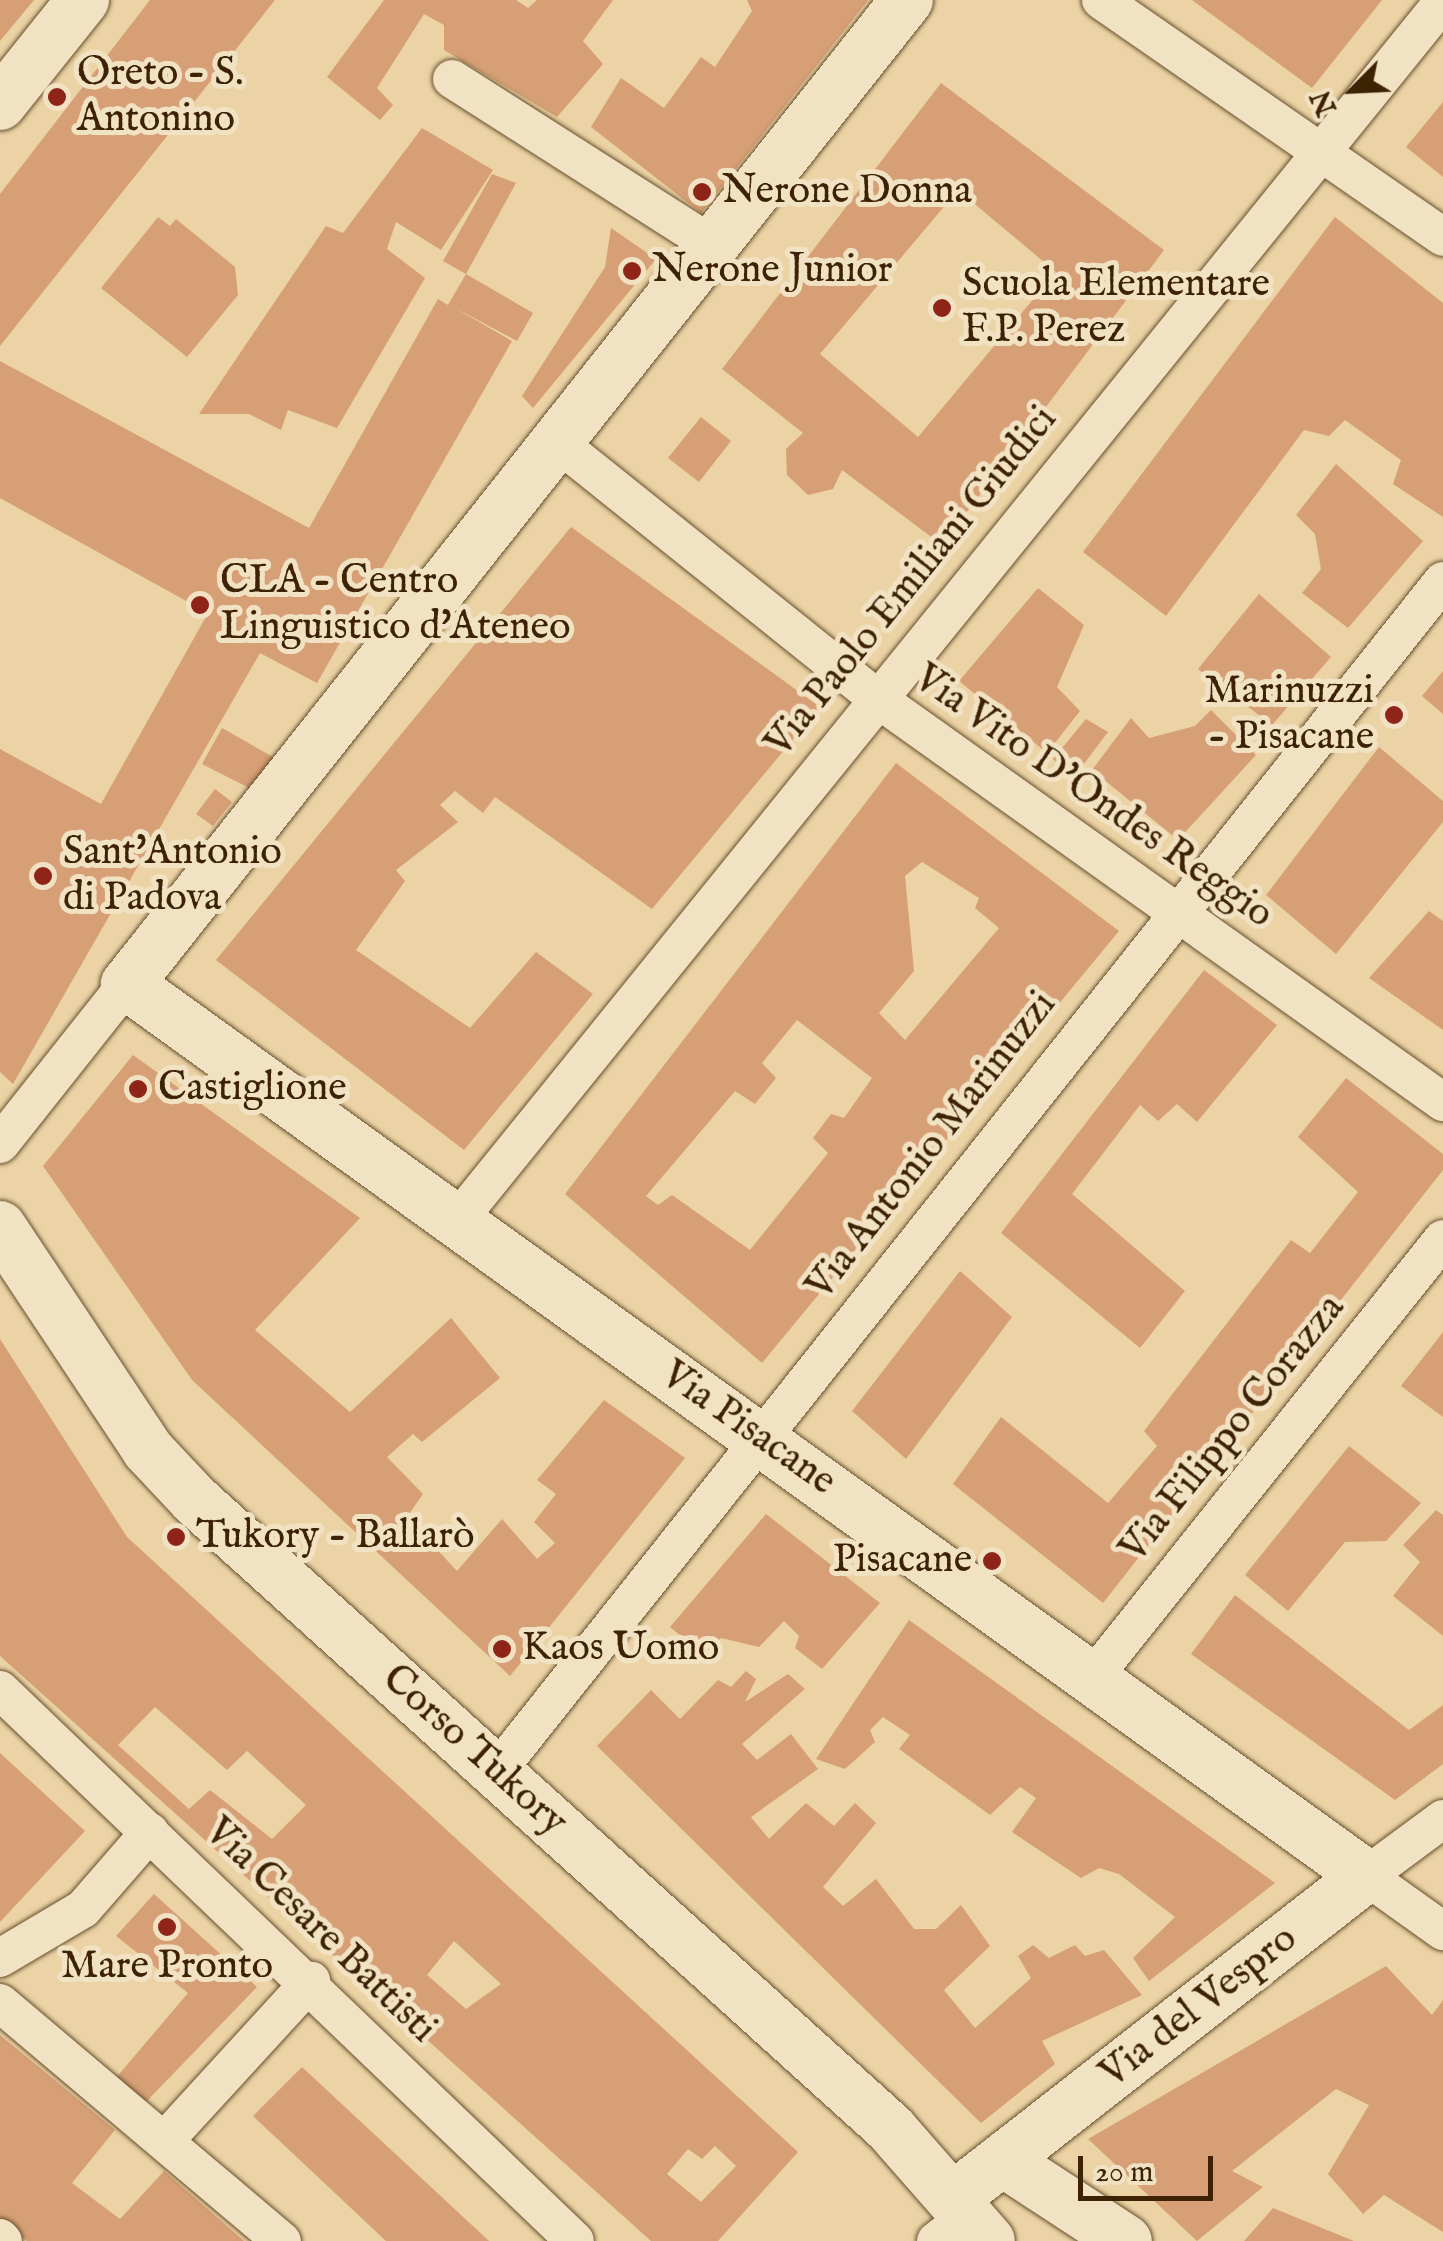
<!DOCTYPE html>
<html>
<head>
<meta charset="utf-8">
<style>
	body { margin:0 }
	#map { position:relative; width:1443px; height:2241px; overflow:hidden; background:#ebd3a5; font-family:"IM FELL English",serif }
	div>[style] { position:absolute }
	.building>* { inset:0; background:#d69f75 }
	.roads { filter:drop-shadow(0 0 2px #684f2c) drop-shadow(0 0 2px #684f2c) }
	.street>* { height:38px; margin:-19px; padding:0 19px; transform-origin:19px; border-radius:19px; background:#f2e2c4 }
	.secondary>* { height:52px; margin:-26px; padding:0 26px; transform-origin:26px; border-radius:26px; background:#f2e2c4 }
	.dots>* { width:28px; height:28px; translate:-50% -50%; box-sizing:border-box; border:5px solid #f2e2c4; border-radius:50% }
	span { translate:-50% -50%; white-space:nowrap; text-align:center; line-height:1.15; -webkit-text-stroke:10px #f2e2c4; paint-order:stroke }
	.poi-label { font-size:40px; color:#3d2304 }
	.left { translate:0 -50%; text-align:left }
	.right { translate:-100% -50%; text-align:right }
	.street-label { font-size:40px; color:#3d2304 }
	.north { position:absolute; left:1303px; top:40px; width:100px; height:100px; -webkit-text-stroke:8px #f2e2c4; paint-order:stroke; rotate:246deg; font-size:28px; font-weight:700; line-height:40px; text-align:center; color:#3d2304 }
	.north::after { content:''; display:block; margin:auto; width:35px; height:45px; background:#3d2304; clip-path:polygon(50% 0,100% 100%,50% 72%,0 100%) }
	.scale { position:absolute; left:1078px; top:2156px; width:135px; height:45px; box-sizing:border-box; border:5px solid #3d2304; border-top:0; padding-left:12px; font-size:30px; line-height:35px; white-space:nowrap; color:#3d2304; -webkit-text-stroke:8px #f2e2c4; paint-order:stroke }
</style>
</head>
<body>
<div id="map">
	<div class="building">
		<div style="clip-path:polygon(0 0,34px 0,0 41px)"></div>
		<div style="clip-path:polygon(150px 0,275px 0,0 346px,0 194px)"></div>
		<div style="clip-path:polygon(384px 0,516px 0,528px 8px,537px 0,613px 0,583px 41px,603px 64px,557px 117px,444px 50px,444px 25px,424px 14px,377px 88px,393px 105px,380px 120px,327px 77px)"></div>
		<div style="clip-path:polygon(747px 0,868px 0,701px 213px,591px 127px,621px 78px,664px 108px,701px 57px,715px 67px,752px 11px)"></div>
		<div style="clip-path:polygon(1192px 0,1382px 0,1312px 88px)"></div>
		<div style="clip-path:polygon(evenodd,941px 83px,1164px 250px,942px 545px,842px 470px,833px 489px,808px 495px,787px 475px,786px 449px,803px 433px,722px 369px,941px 83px,958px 190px,1056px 272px,918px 437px,820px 354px,958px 190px)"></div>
		<div style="clip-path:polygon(1443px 102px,1443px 177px,1406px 147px)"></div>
		<div style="clip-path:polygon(422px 128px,493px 170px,441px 250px,396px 222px,387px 249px,425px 278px,337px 428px,288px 410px,281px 430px,249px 414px,199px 414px,326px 226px,343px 233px)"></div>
		<div style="clip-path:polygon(492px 174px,516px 183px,466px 274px,443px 261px)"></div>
		<div style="clip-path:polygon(158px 217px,170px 226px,176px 219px,235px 267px,238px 295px,187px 357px,101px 288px)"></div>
		<div style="clip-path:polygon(1335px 217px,1443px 303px,1443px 517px,1393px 484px,1401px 460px,1345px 420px,1329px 436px,1304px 430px,1166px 616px,1083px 552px)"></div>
		<div style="clip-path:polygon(611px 228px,656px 259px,533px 408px,522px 396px,605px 267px)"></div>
		<div style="clip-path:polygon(466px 274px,533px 313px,517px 341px,453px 307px,512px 341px,317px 683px,260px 653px,13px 1084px,0 1072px,0 749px,101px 804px,208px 613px,0 498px,0 361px,309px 528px,438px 299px,448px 305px)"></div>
		<div style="clip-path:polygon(701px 417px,731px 441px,699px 482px,668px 458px)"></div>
		<div style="clip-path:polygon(1336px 464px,1423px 541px,1348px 628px,1302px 593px,1321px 569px,1315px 534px,1296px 515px)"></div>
		<div style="clip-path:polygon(571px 527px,820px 707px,652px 909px,495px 797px,483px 813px,455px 791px,440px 805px,458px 822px,396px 870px,405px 881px,356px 950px,470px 1028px,536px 952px,593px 994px,464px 1150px,216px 960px)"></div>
		<div style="clip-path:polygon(1038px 588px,1084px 625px,1057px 687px,1080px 711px,1047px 753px,959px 681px)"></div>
		<div style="clip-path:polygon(1259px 594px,1331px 657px,1272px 725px,1198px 669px)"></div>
		<div style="clip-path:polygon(1443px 671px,1443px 714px,1422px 696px)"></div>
		<div style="clip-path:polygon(1211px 710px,1256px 755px,1178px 840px,1092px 770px,1131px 718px,1149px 738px,1195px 726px)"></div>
		<div style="clip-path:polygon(1086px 719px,1108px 732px,1074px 777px,1053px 759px)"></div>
		<div style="clip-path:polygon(222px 728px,280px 761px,261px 794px,202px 764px)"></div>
		<div style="clip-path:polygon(1379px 747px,1443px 801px,1443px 822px,1336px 954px,1266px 895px)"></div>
		<div style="clip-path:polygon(evenodd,896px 763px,1119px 931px,762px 1363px,565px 1194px,896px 763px,922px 862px,979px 898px,975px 908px,999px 928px,905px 1040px,879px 1013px,914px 971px,905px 876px,922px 862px,896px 763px,797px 1020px,872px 1078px,844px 1118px,831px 1114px,813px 1138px,828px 1153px,750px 1250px,672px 1195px,658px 1205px,646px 1196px,735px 1091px,755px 1104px,776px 1078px,762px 1063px,797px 1020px)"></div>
		<div style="clip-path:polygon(215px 789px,232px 802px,213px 826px,196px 814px)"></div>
		<div style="clip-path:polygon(1429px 911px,1443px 921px,1443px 1030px,1369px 978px)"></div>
		<div style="clip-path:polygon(1204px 970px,1277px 1025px,1197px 1122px,1177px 1104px,1158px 1121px,1140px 1105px,1072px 1194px,1185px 1291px,1140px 1348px,1001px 1233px)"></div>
		<div style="clip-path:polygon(133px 1055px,360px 1218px,255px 1330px,350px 1412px,451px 1318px,500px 1378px,422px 1442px,413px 1434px,387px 1457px,423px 1494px,407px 1517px,457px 1571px,502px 1519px,537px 1559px,555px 1543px,534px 1522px,556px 1494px,537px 1480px,604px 1400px,685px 1458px,510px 1676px,192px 1380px,43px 1166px)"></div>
		<div style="clip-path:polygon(1346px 1078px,1443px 1154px,1443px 1170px,1103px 1603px,953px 1484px,1001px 1417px,1108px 1503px,1157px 1446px,1144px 1431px,1291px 1240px,1310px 1253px,1358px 1192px,1298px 1137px)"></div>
		<div style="clip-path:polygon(960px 1271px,1012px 1317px,906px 1459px,852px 1411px)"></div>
		<div style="clip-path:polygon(1443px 1332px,1443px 1417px,1401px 1386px)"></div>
		<div style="clip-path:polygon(evenodd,0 1339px,127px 1537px,798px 2152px,718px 2241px,651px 2241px,0 1656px,0 1339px,155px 1707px,227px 1770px,247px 1751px,306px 1805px,272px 1839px,210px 1790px,189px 1809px,118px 1745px,155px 1707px,0 1339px,454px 1941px,501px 1984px,466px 2009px,427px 1975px,454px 1941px,0 1339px,715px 2146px,736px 2166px,701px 2202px,667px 2174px,688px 2149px,702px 2159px,715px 2146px)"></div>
		<div style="clip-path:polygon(1349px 1446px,1421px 1503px,1386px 1541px,1345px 1542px,1288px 1611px,1245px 1575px)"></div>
		<div style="clip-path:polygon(1436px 1510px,1443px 1515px,1443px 1636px,1393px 1596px,1420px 1562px,1403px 1545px)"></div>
		<div style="clip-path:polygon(766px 1514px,880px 1603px,822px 1669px,795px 1648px,799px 1636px,784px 1621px,759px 1647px,721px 1638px,704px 1655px,670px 1627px)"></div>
		<div style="clip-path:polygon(1235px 1595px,1409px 1730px,1443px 1705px,1443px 1764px,1395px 1800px,1191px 1654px)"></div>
		<div style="clip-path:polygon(909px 1620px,1275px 1883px,1149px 1981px,1133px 1958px,1175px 1917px,1119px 1874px,1099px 1868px,1081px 1878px,1012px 1832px,1036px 1798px,1020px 1787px,990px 1815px,899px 1749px,910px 1735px,883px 1717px,870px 1730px,875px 1742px,845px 1769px,816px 1759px)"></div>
		<div style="clip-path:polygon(746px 1671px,756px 1679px,745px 1702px,788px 1674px,805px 1689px,742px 1744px,757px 1760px,791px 1734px,818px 1769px,751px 1817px,769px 1839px,806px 1803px,834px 1826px,855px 1803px,876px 1823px,823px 1887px,843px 1906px,876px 1879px,914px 1929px,936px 1929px,961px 1905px,990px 1946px,944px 1990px,975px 2028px,1031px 1978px,1018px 1956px,1033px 1945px,1049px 1958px,1075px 1945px,1085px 1956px,1104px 1950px,1142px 1995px,1042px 2041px,1055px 2064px,981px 2123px,597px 1746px,651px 1690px,680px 1719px,718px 1680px,731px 1687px)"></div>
		<div style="clip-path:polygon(0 1753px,85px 1831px,0 1922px)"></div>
		<div style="clip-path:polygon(154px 1894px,257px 1987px,144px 2104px,115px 2079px,188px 1993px,116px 1936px)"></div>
		<div style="clip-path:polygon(1386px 1966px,1432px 2015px,1443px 2000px,1443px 2232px,1384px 2195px,1363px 2214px,1328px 2174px,1369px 2105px,1336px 2089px,1232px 2171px,1263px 2187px,1197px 2241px,1088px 2139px)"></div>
		<div style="clip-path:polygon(0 2035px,115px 2130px,72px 2183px,120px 2219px,164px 2171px,244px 2241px,27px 2241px,0 2220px)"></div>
		<div style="clip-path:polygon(302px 2067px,489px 2241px,386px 2241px,253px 2116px)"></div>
		<div style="clip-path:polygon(1273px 2208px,1354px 2241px,1244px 2241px)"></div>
	</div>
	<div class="roads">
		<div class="street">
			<div style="left:1101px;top:0;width:416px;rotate:34.7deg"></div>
			<div style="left:452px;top:79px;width:309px;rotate:32.5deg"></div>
			<div style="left:557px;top:442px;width:408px;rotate:38.7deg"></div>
			<div style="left:875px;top:697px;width:698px;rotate:35.49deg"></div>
			<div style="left:0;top:1144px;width:204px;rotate:-51.6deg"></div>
			<div style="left:456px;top:1222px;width:1569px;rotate:-51.03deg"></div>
			<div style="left:1094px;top:1676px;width:559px;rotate:-51.39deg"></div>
			<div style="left:0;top:1690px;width:796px;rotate:43.78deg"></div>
			<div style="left:497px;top:1771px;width:1520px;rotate:-51.52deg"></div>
			<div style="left:1443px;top:1819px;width:96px;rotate:143.5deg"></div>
			<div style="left:1366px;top:1876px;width:95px;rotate:35.5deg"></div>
			<div style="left:0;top:1958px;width:96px;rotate:-30.6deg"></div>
			<div style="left:83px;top:1909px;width:102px;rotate:-49deg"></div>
			<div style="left:0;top:2003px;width:369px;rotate:40.2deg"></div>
			<div style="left:168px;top:2137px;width:212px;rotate:-47.5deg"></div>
			<div style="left:0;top:2238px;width:4px;rotate:45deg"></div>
			<div style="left:936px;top:2241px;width:43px;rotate:-37.4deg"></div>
		</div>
		<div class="secondary">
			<div style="left:907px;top:0;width:1256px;rotate:128.4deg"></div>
			<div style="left:127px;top:984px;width:1527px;rotate:35.75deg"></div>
			<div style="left:1366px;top:1876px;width:520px;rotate:142.03deg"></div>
			<div style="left:0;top:104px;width:133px;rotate:-51.4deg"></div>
			<div style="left:0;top:1227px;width:268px;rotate:56.4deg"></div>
			<div style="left:148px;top:1450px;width:69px;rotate:46.8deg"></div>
			<div style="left:195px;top:1500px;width:937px;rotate:42.1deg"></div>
			<div style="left:890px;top:2128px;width:150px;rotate:48.8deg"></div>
			<div style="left:1002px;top:2160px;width:148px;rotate:33.2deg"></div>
		</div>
	</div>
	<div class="dots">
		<div style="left:57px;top:97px;background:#8f2418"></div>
		<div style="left:702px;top:192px;background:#8f2418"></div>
		<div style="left:632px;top:271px;background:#8f2418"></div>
		<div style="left:942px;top:308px;background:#8f2418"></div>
		<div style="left:200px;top:605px;background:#8f2418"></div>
		<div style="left:1394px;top:715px;background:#8f2418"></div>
		<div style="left:43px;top:876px;background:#8f2418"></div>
		<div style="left:138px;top:1089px;background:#8f2418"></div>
		<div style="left:176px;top:1537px;background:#8f2418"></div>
		<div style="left:992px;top:1561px;background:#8f2418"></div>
		<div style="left:502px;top:1649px;background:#8f2418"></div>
		<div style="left:167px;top:1927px;background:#8f2418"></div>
	</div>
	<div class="poi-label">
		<span class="left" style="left:77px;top:97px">Oreto - S.<br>Antonino</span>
		<span class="left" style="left:722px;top:192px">Nerone Donna</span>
		<span class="left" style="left:652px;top:271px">Nerone Junior</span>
		<span class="left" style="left:962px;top:308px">Scuola Elementare<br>F.P. Perez</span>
		<span class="left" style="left:220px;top:605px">CLA - Centro<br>Linguistico d'Ateneo</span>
		<span class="right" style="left:1374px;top:715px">Marinuzzi<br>- Pisacane</span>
		<span class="left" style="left:63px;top:876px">Sant'Antonio<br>di Padova</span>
		<span class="left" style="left:158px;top:1089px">Castiglione</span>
		<span class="left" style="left:196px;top:1537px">Tukory - Ballarò</span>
		<span class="right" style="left:972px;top:1561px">Pisacane</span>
		<span class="left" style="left:522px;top:1649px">Kaos Uomo</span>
		<span style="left:167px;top:1967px">Mare Pronto</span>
	</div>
	<div class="street-label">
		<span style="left:912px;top:582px;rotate:-51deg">Via Paolo Emiliani Giudici</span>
		<span style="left:1093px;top:797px;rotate:35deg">Via Vito D'Ondes Reggio</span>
		<span style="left:932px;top:1146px;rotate:-52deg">Via Antonio Marinuzzi</span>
		<span style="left:748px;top:1429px;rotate:35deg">Via Pisacane</span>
		<span style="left:1233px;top:1429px;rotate:-51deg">Via Filippo Corazza</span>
		<span style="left:474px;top:1751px;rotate:42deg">Corso Tukory</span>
		<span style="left:320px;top:1931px;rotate:44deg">Via Cesare Battisti</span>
		<span style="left:1199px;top:2007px;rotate:-38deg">Via del Vespro</span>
	</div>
	<div class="north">N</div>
	<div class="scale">20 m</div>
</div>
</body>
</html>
